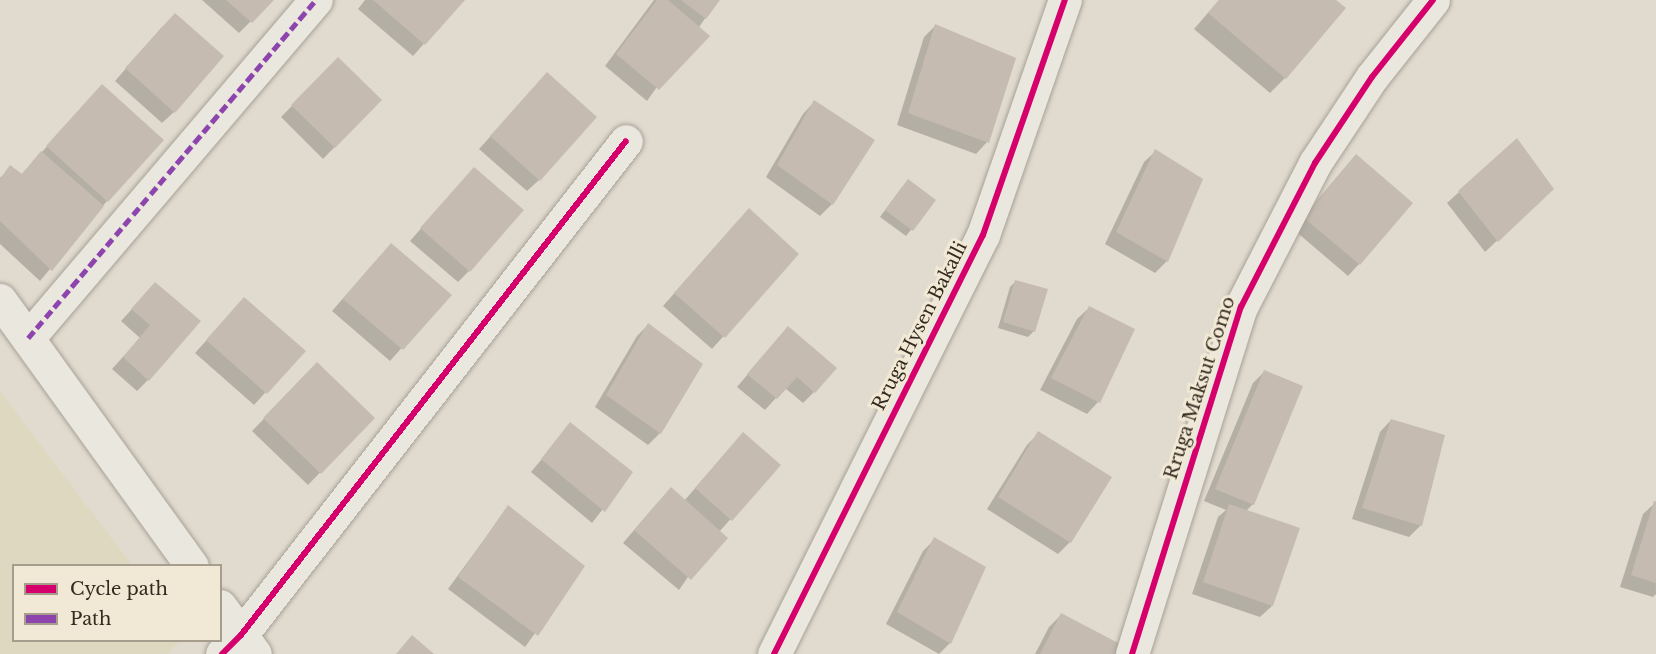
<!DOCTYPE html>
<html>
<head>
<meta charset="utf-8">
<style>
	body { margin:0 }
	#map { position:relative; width:1656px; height:654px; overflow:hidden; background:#e1dbcf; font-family:"Libre Baskerville",serif }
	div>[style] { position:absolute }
	.farmland>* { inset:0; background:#dfd8c1 }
	.shadow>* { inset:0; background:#0003 }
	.building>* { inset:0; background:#c5bbb0 }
	.roads { filter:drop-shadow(0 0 2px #a7a197) drop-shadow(0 0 2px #a7a197) }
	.street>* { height:33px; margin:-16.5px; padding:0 16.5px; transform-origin:16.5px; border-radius:16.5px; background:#eae7df }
	.quiet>* { height:4.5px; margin-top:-2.25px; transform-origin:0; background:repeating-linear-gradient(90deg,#8e44ad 0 9px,transparent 0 13.5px) }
	.cycleway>* { height:6px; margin:-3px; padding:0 3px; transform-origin:3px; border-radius:3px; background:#d6006c }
	span { translate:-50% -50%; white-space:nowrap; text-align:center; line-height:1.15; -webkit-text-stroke:6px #f1e9d5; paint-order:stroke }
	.street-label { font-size:18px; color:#352a20 }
	.legend { position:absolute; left:12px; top:564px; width:210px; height:78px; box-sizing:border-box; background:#f1e9d5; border:2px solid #a69d8d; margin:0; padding:8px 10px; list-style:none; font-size:18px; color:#352a20 }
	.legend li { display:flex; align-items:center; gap:12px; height:30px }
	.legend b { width:30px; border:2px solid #a69d8d }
</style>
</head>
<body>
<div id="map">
	<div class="farmland">
		<div style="clip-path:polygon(0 391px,132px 565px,14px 566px,14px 640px,180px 641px,168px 654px,0 654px)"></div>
	</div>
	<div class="shadow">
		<div style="clip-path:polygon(202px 0,272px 0,239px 33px)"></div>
		<div style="clip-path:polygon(365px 0,463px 0,413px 56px,358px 9px)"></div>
		<div style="clip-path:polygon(654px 0,718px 0,647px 101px,605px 66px)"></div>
		<div style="clip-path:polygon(1219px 0,1334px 0,1285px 78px,1270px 93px,1194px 29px)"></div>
		<div style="clip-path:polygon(163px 26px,174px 112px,162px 123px,115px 81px)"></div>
		<div style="clip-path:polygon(935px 26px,987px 142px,976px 154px,897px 125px,924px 37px)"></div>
		<div style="clip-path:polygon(338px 59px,380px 100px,323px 159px,281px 117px)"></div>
		<div style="clip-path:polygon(536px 86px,539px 180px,527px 191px,479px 149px)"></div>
		<div style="clip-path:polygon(91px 98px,107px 201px,40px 281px,0 244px,0 178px,11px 167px,21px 175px)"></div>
		<div style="clip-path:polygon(814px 102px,832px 204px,820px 216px,766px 177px,803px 114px)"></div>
		<div style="clip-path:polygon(1156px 151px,1167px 261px,1155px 273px,1105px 244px,1144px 162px)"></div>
		<div style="clip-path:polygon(1345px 168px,1359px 264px,1348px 276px,1293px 229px)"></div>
		<div style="clip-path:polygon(463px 181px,469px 271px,458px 282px,410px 241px)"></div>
		<div style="clip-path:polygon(902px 187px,934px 201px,906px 236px,880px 217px)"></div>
		<div style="clip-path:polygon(1459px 192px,1540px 200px,1485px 252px,1447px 203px)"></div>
		<div style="clip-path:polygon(737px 222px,797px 254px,712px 349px,663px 306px)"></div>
		<div style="clip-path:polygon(380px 256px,449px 295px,390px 361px,332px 311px)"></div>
		<div style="clip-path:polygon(1016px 281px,1034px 331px,1028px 337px,998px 328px,1010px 287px)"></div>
		<div style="clip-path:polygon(155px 284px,148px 380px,137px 391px,112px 369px,140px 338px,121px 321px)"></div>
		<div style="clip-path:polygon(1089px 308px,1133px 330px,1098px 402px,1087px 414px,1040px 390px,1077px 319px)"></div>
		<div style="clip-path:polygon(233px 311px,303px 351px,254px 405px,195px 353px)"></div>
		<div style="clip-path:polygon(648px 325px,701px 364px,660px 433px,648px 445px,595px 407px,637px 336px)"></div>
		<div style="clip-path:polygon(777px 340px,814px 392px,803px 403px,785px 388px,765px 410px,737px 387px)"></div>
		<div style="clip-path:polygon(317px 364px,373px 418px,308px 485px,252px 431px)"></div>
		<div style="clip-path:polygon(1264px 372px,1253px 504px,1246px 511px,1272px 606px,1260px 617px,1192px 594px,1218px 517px,1226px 510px,1204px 501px,1253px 383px)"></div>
		<div style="clip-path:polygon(1391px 420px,1421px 525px,1409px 537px,1352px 519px,1380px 432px)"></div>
		<div style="clip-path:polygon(571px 424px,631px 473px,592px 523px,531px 472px)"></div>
		<div style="clip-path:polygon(1039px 433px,1070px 542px,1058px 554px,987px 509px,1027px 445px)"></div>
		<div style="clip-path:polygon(732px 446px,779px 465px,719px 532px,679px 590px,623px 543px,659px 501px,684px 501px)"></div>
		<div style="clip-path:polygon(1655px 503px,1656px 594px,1653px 597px,1620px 587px,1643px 514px)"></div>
		<div style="clip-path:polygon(508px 507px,583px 567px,525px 647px,448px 589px)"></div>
		<div style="clip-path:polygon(935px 539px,984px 568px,950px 643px,939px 654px,886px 624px,923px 551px)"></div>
		<div style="clip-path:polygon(1061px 615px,1115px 654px,1035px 654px,1049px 627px)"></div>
	</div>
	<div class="building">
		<div style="clip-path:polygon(226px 0,274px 0,252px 23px)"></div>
		<div style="clip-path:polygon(373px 0,465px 0,425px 45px)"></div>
		<div style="clip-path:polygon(657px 0,668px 0,710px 36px,659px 90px,616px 54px)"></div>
		<div style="clip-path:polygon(681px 0,720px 0,706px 19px)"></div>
		<div style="clip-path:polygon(1219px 0,1336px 0,1346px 8px,1286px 79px,1208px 13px)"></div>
		<div style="clip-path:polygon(175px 13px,224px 56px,175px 113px,125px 68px)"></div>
		<div style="clip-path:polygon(935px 24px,1016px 58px,989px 143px,908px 113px)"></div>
		<div style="clip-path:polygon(338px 57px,382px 100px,335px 148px,291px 105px)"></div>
		<div style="clip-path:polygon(547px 72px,597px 117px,540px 181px,490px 136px)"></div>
		<div style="clip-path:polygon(102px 84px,164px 140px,108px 202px,46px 146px)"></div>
		<div style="clip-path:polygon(814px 100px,875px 140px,833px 205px,777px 165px)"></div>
		<div style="clip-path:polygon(1517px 138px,1554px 189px,1498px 242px,1458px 191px)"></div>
		<div style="clip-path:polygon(1155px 149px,1203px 179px,1168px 262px,1116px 232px)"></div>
		<div style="clip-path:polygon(41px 151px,104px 206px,52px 271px,0 221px,0 179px,10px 165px,22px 174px)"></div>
		<div style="clip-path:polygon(1356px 154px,1413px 203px,1360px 265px,1303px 217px)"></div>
		<div style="clip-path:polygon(474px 167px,524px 210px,470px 272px,420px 228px)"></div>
		<div style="clip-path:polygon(908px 179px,936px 200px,913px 231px,885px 210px)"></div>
		<div style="clip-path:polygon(749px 208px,799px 254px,725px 338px,674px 293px)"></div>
		<div style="clip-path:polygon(391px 243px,452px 295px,403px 350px,343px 299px)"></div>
		<div style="clip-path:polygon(1015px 280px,1048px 289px,1035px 332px,1003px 322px)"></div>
		<div style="clip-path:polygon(155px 282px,201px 321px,149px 381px,123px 357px,150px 325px,131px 309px)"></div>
		<div style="clip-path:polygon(244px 297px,306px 351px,267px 394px,206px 340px)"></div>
		<div style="clip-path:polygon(1089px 306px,1135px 329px,1100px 403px,1051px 378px)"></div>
		<div style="clip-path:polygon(648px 323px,703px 364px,661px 434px,606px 395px)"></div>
		<div style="clip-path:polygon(788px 326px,837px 368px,815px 393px,797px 377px,777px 399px,747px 374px)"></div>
		<div style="clip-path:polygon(317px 362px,375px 418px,321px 474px,263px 418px)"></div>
		<div style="clip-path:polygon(1264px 370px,1303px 386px,1254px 505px,1215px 489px)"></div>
		<div style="clip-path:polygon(1391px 419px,1445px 435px,1422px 526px,1362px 508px)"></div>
		<div style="clip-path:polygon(570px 422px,633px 472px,605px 512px,541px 459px)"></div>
		<div style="clip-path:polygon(1038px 431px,1112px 477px,1071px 543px,998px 497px)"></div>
		<div style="clip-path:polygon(743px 432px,781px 465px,732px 521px,695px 488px)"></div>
		<div style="clip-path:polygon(671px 487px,728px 538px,691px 580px,634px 530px)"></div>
		<div style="clip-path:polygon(1654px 501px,1656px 501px,1656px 583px,1631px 575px)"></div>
		<div style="clip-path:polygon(1229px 504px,1300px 528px,1273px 606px,1203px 582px)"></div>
		<div style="clip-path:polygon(508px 505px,585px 566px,538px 636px,458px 577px)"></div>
		<div style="clip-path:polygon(934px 537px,986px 567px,951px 644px,897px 612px)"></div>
		<div style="clip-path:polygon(1061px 613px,1122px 645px,1117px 654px,1040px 654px)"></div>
		<div style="clip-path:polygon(412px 635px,434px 654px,396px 654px)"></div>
	</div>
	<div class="roads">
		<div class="street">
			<div style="left:0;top:300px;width:328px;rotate:54.2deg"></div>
			<div style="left:28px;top:338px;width:444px;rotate:-49.6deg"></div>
			<div style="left:220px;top:606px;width:59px;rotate:53.9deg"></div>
			<div style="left:222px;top:654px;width:27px;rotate:-45deg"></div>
			<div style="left:241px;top:635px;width:626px;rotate:-52.07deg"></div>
			<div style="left:774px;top:654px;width:468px;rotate:-63.5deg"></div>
			<div style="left:983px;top:235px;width:249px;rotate:-70.8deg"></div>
			<div style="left:1132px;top:654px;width:364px;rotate:-72.6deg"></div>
			<div style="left:1241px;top:307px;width:162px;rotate:-62.8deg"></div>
			<div style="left:1315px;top:163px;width:103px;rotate:-56.5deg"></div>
			<div style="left:1372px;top:77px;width:98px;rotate:-51.6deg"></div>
		</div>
	</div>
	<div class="quiet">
		<div style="left:28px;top:338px;width:444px;rotate:-49.6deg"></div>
	</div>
	<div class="cycleway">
		<div style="left:222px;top:654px;width:27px;rotate:-45deg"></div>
		<div style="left:241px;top:635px;width:626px;rotate:-52.07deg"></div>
		<div style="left:774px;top:654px;width:468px;rotate:-63.5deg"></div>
		<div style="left:983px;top:235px;width:249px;rotate:-70.8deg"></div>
		<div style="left:1132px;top:654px;width:364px;rotate:-72.6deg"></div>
		<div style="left:1241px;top:307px;width:162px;rotate:-62.8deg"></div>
		<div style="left:1315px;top:163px;width:103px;rotate:-56.5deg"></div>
		<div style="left:1372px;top:77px;width:98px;rotate:-51.6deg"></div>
	</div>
	<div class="street-label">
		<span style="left:920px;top:326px;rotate:-63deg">Rruga Hysen Bakalli</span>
		<span style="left:1200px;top:388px;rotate:-72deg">Rruga Maksut Como</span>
	</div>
	<ul class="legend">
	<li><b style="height:8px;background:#d6006c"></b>Cycle path</li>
	<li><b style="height:8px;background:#8e44ad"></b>Path</li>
	</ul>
</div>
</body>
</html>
